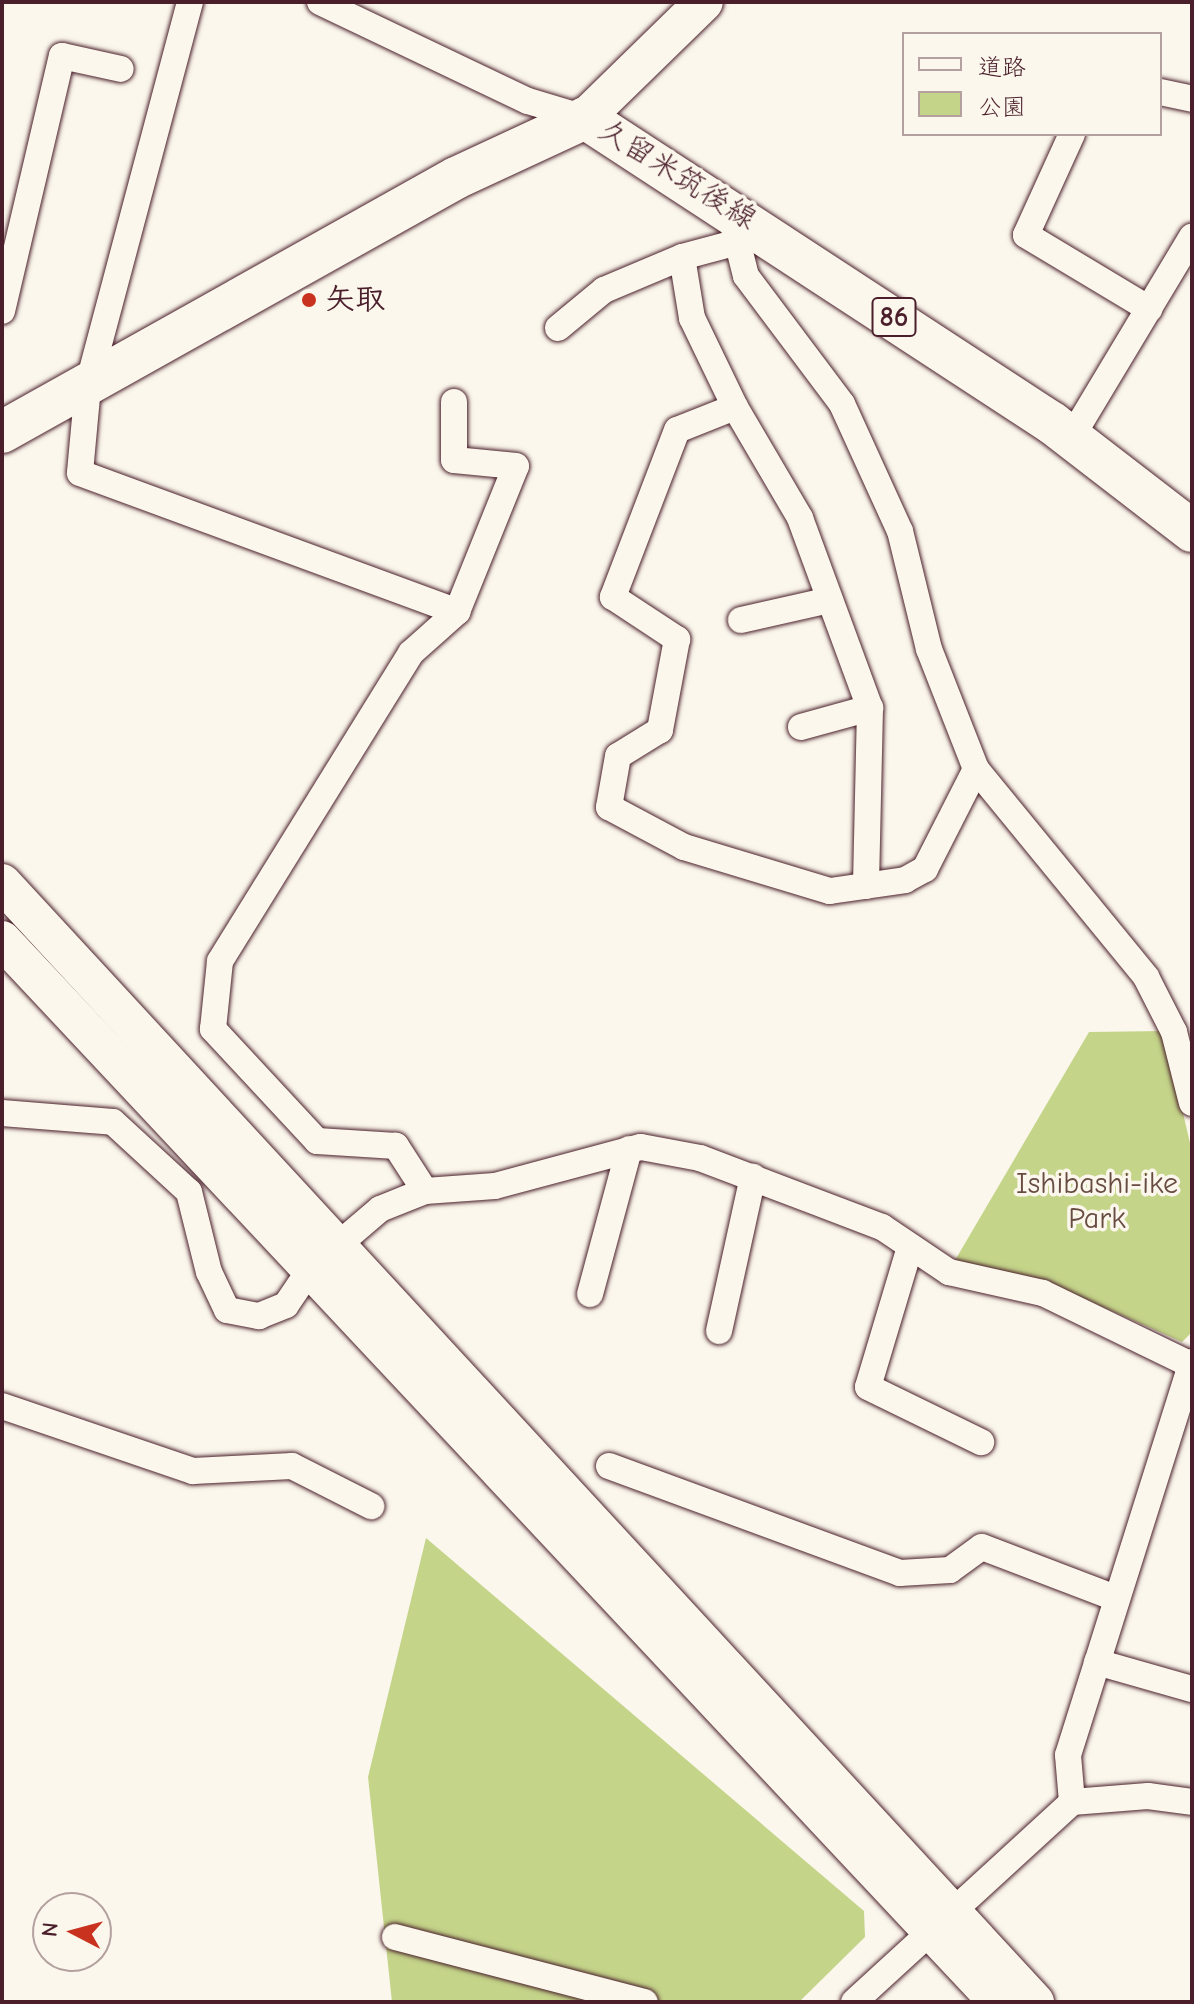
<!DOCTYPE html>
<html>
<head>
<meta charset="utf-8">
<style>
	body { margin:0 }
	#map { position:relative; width:1194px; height:2004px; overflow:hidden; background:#fbf7ec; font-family:"Comic Neue","Klee One",sans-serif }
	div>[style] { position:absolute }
	.green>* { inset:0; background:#c4d489 }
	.roads { filter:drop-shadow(0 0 2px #4a1f2b) drop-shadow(0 0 2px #4a1f2b) }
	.street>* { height:26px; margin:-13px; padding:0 13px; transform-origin:13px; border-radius:13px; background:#fbf7ec }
	.secondary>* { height:38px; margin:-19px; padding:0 19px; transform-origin:19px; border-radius:19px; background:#fbf7ec }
	.primary>* { height:42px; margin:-21px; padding:0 21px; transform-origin:21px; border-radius:21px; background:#fbf7ec }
	.dots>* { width:22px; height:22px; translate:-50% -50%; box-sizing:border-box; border:4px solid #fbf7ec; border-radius:50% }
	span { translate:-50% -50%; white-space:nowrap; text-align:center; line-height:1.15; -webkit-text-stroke:7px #fbf7ec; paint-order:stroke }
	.shield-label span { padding:2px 6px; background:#fbf7ec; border:2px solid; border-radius:6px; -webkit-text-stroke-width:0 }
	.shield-label { font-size:28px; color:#4a1f2b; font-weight:700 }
	.street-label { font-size:30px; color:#4a1f2b }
	.poi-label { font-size:30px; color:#4a1f2b; font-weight:700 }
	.left { translate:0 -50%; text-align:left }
	.park-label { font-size:30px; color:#684c42 }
	.frame { position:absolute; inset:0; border:4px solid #4a1f2b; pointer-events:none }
	.legend { position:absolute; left:902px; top:32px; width:260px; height:104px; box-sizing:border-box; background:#fbf7ec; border:2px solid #b4a19f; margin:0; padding:10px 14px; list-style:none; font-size:24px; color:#4a1f2b }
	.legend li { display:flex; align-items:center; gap:16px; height:40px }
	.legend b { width:40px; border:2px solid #b4a19f }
	.north { position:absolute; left:32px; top:1892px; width:80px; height:80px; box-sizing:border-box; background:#fbf7ec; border:2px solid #b4a19f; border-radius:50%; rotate:276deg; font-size:22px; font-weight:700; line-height:32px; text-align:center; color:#4a1f2b }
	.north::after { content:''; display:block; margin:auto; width:28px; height:36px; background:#c8321e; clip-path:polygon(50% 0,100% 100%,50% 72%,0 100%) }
</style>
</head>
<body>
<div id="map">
	<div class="green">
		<div style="clip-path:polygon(1164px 1031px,1190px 1143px,1192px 1332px,1182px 1342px,1051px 1284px,954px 1262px,1089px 1032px)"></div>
		<div style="clip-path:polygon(426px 1538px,864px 1911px,865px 1937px,799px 2002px,392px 2002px,368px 1777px)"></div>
	</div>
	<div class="roads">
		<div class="street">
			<div style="left:190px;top:2px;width:397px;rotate:104.9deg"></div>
			<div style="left:88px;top:386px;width:87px;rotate:95.3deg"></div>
			<div style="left:80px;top:473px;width:402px;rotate:20.2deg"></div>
			<div style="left:457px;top:612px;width:157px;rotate:-68deg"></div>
			<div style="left:516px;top:466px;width:62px;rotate:-174.5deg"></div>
			<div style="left:454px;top:460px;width:58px;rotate:-90deg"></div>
			<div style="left:320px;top:2px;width:230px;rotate:25.5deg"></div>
			<div style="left:528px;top:101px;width:59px;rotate:16.6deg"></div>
			<div style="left:1160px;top:92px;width:33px;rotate:12deg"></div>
			<div style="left:1072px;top:134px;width:111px;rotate:114.5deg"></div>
			<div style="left:1026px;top:235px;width:144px;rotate:31deg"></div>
			<div style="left:734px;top:228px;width:49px;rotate:76deg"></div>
			<div style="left:746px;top:276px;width:160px;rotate:53.1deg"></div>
			<div style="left:842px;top:404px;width:140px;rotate:65.5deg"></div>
			<div style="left:900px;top:531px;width:122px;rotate:76.2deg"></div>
			<div style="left:929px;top:649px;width:129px;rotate:68.6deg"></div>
			<div style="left:976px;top:769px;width:269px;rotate:50.7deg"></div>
			<div style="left:1146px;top:977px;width:62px;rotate:63deg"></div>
			<div style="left:1174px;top:1032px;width:73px;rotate:75.8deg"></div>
			<div style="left:738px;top:242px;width:58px;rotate:165deg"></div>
			<div style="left:682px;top:257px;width:62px;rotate:80.7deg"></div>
			<div style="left:692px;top:318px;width:99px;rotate:64.2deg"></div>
			<div style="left:735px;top:407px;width:62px;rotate:158.4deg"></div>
			<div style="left:677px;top:430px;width:179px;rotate:111deg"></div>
			<div style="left:613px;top:597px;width:77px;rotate:33.3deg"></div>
			<div style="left:677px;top:639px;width:93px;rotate:100.6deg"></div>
			<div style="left:660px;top:730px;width:49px;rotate:148.2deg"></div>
			<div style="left:618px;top:756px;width:52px;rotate:100deg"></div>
			<div style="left:609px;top:807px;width:85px;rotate:28.1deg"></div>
			<div style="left:684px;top:847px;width:152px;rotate:16.8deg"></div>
			<div style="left:830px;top:891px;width:76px;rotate:-8.3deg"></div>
			<div style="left:905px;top:880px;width:23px;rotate:-29deg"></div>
			<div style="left:925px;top:869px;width:112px;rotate:-63deg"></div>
			<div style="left:2px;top:311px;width:262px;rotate:-76.8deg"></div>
			<div style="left:62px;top:56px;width:60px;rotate:12.4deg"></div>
			<div style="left:558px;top:328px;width:60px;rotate:-39.6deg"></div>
			<div style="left:604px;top:290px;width:85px;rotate:-22.9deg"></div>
			<div style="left:735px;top:407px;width:129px;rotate:59.6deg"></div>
			<div style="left:800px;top:518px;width:202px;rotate:69.8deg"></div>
			<div style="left:870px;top:708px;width:178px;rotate:91.3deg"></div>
			<div style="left:1071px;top:438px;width:235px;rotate:-59deg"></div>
			<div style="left:741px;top:620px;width:91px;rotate:-12.7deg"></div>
			<div style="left:801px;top:727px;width:72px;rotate:-15.4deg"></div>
			<div style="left:2px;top:1113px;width:111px;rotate:4.6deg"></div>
			<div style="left:113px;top:1122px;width:103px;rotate:42.6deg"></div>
			<div style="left:189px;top:1192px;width:82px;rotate:76deg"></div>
			<div style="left:209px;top:1272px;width:42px;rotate:64.7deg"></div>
			<div style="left:227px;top:1310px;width:33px;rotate:11deg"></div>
			<div style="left:259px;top:1316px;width:29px;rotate:-22deg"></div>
			<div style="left:286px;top:1305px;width:45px;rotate:-56deg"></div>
			<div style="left:311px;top:1268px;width:91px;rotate:-40.5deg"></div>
			<div style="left:380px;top:1209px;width:48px;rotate:-21.8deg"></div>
			<div style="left:425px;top:1191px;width:70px;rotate:-4.1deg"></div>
			<div style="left:495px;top:1186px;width:151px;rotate:-15deg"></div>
			<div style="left:641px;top:1147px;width:60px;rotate:10.6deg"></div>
			<div style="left:700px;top:1158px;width:195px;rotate:20.8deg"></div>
			<div style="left:882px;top:1227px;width:81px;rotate:33.9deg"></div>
			<div style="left:949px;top:1272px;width:96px;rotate:12.6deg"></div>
			<div style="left:1043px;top:1293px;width:162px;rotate:25.9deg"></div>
			<div style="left:425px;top:1191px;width:54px;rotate:-122.8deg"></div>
			<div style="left:396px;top:1146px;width:79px;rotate:-176.4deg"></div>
			<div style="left:317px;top:1141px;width:153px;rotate:-132.9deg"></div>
			<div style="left:213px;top:1029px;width:68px;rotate:-84.1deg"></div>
			<div style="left:220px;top:961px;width:362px;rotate:-58.2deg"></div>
			<div style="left:411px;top:653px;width:62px;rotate:-41.7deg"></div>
			<div style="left:910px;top:1247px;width:146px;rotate:106.7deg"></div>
			<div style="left:868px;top:1387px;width:126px;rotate:26deg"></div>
			<div style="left:590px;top:1294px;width:150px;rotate:-74.9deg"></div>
			<div style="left:719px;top:1331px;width:158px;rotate:-77.6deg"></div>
			<div style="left:2px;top:1406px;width:202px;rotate:18.8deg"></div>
			<div style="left:193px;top:1471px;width:99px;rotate:-2.9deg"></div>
			<div style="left:292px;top:1466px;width:89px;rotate:26.9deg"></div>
			<div style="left:609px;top:1466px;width:310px;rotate:20.2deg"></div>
			<div style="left:900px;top:1573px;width:50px;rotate:-3.4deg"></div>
			<div style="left:950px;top:1570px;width:39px;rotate:-36deg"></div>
			<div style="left:982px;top:1547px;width:140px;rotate:20.9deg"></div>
			<div style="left:1097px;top:1662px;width:99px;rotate:15.9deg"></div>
			<div style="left:1072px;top:1802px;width:47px;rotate:-94.9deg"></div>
			<div style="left:1068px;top:1755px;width:412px;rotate:-72.5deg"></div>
			<div style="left:395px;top:1937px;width:258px;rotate:14.6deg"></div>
			<div style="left:854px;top:2002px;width:296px;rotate:-42.5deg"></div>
			<div style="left:1072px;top:1802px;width:76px;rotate:-4.5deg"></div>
			<div style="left:1148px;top:1796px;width:44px;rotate:7.8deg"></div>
		</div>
		<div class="secondary">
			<div style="left:585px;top:118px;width:166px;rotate:-44.3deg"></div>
			<div style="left:2px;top:883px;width:1523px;rotate:47.29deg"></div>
			<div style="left:2px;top:940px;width:1456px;rotate:46.84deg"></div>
		</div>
		<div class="primary">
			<div style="left:2px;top:432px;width:520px;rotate:-29.23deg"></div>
			<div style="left:456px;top:178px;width:142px;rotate:-24.9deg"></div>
			<div style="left:585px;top:118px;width:558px;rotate:33.15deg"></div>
			<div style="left:1052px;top:423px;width:177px;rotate:37.6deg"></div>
		</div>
	</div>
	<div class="dots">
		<div style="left:309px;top:300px;background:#c8321e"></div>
	</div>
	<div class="shield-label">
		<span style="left:894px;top:317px">86</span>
	</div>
	<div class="street-label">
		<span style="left:677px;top:175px;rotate:32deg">久留米筑後線</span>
	</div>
	<div class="poi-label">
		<span class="left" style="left:325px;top:300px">矢取</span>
	</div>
	<div class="park-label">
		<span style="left:1097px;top:1201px">Ishibashi-ike<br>Park</span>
	</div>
	<div class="frame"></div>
	<ul class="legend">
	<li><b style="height:10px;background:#fbf7ec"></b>道路</li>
	<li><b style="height:22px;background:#c4d489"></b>公園</li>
	</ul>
	<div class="north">N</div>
</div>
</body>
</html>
